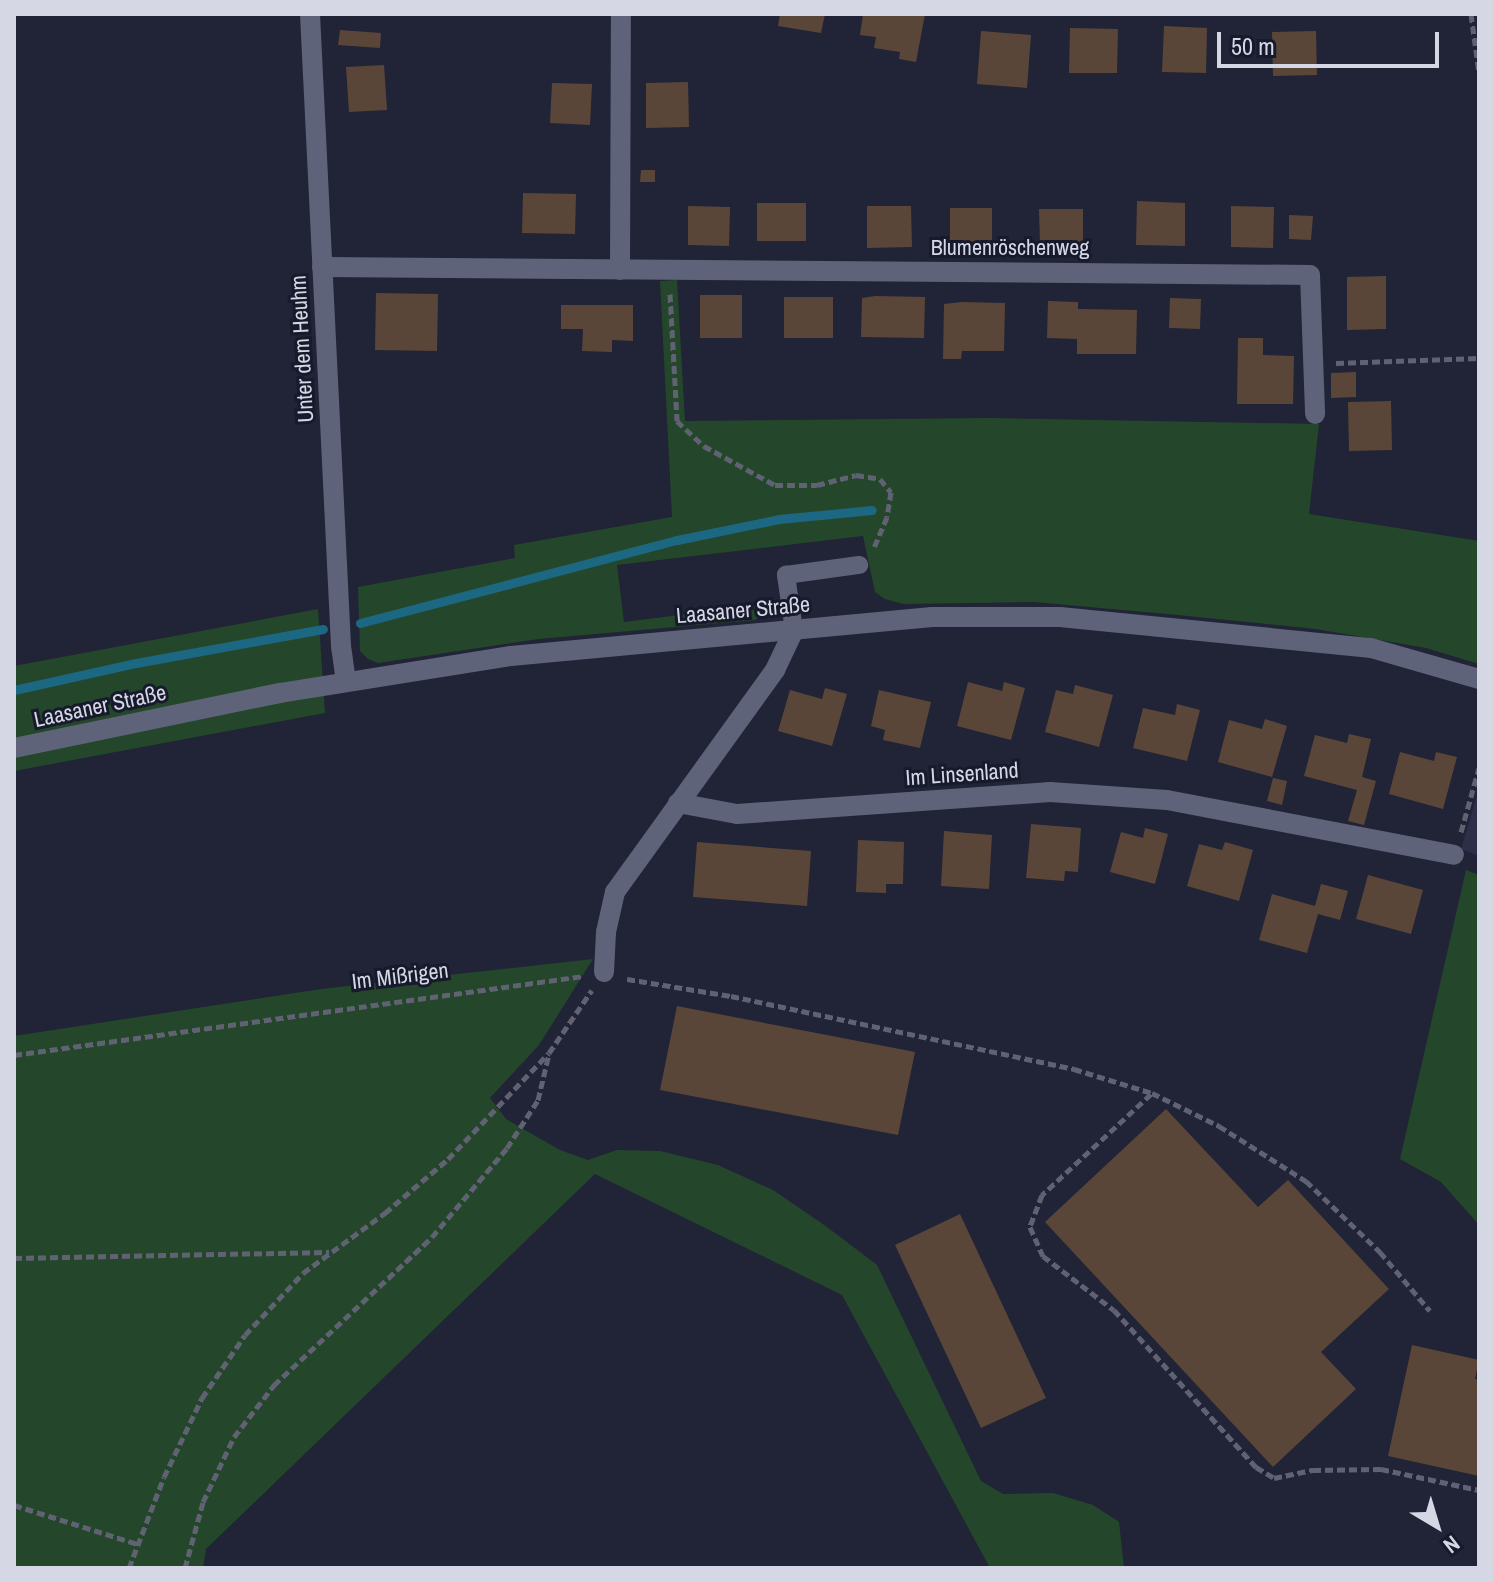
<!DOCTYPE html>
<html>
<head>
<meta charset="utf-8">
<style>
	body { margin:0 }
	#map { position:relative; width:1493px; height:1582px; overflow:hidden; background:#212336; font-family:"Archivo Narrow",sans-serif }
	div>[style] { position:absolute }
	.built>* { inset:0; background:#2c2f47 }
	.green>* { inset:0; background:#24472b }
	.stream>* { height:9px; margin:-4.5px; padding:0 4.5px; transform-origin:4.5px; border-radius:4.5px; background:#1c6882 }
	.building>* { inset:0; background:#5a4638 }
	.path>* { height:5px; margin-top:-2.5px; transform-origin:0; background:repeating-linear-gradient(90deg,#606273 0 8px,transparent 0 12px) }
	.lane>* { height:18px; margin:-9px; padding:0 9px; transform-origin:9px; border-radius:9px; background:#5f6379 }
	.street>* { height:20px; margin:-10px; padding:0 10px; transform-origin:10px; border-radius:10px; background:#5f6379 }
	.secondary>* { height:20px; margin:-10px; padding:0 10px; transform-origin:10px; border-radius:10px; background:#5f6379 }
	span { translate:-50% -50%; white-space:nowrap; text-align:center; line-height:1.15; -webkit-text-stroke:6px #171a2c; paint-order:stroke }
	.street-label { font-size:22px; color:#d5d8e4 }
	.frame { position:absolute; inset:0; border:16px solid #d5d8e4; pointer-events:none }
	.north { position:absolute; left:1397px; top:1486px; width:80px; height:80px; -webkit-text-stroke:6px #171a2c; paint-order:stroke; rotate:142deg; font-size:22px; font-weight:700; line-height:32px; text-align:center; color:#d5d8e4 }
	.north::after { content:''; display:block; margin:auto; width:28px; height:36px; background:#d5d8e4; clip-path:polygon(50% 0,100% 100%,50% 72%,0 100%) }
	.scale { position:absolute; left:1217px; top:32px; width:222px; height:36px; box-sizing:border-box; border:4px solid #d5d8e4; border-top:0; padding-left:10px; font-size:24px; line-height:28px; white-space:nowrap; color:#d5d8e4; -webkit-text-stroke:6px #171a2c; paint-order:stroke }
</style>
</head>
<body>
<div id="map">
	<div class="built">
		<div style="clip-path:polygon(1479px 788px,1479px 856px,1461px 849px)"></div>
	</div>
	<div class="green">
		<div style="clip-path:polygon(677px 280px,685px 421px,990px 418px,1319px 424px,1309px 514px,1479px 541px,1479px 664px,1426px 648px,1316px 629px,1178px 615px,1034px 602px,904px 604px,885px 599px,875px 592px,863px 536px,617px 565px,624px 622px,759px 605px,762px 615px,755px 620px,539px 639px,378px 663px,368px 659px,360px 651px,358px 587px,515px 558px,514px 545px,672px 517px,660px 281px)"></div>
		<div style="clip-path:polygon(318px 609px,325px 713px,14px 771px,14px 666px)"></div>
		<div style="clip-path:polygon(1466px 870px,1479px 875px,1479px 1225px,1441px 1182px,1400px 1159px)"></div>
		<div style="clip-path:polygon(593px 959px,539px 1045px,490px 1098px,506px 1119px,560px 1150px,588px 1160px,617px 1150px,660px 1151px,718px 1165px,773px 1190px,827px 1227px,877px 1265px,981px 1481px,1003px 1494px,1053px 1493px,1093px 1505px,1119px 1522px,1124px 1568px,990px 1568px,842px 1295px,595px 1174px,206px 1549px,203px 1568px,14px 1568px,14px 1036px,321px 989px)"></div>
	</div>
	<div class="stream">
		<div style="left:360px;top:623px;width:328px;rotate:-14.7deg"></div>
		<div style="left:677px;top:540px;width:104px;rotate:-11.6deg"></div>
		<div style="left:779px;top:519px;width:93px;rotate:-5.5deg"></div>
		<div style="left:14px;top:690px;width:125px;rotate:-12.5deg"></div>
		<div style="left:136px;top:663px;width:190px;rotate:-10.3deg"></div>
	</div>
	<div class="building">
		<div style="clip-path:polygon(780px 14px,825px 14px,821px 33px,778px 26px)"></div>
		<div style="clip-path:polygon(863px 14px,925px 14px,916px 62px,899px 59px,900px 52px,874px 48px,876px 37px,860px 35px)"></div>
		<div style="clip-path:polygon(1164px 26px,1207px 28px,1206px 73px,1162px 72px)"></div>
		<div style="clip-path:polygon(1070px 28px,1118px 29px,1117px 73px,1069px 73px)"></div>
		<div style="clip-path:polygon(340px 30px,381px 33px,380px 48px,338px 45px)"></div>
		<div style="clip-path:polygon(981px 31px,1031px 35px,1027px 88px,977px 84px)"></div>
		<div style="clip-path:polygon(1316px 31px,1317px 75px,1273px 76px,1272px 32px)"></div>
		<div style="clip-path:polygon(384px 65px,387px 110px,349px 112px,346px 67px)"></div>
		<div style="clip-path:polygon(688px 82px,689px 127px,646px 128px,646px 83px)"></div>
		<div style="clip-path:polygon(552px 83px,592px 84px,590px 125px,550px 123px)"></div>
		<div style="clip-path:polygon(641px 170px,655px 170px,655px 182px,640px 182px)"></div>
		<div style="clip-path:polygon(523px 193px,576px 194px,575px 234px,522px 233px)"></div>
		<div style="clip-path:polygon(1137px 201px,1185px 203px,1185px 246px,1136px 245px)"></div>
		<div style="clip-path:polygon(757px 203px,806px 203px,806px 241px,757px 241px)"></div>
		<div style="clip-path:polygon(688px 206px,730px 207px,729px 246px,688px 245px)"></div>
		<div style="clip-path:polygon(867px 206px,911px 206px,912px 247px,867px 248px)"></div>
		<div style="clip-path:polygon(1231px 206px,1274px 207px,1273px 248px,1231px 247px)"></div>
		<div style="clip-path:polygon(950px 208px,992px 208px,992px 247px,950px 248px)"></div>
		<div style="clip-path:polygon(1039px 209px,1083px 209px,1083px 244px,1040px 244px)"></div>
		<div style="clip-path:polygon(1289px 215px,1313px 216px,1311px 240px,1289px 239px)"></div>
		<div style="clip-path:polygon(1386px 276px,1386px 329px,1347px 330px,1347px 277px)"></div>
		<div style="clip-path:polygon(376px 293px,438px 294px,437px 351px,375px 350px)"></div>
		<div style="clip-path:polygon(700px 295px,742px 295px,742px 338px,700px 338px)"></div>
		<div style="clip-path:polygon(875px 296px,925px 297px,924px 338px,861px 337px,862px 298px)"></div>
		<div style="clip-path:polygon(784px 297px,833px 297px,833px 338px,784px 338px)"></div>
		<div style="clip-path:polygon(1170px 298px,1201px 299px,1200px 329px,1169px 328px)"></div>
		<div style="clip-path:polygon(1048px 301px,1078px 302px,1078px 309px,1137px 310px,1136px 354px,1077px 354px,1077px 339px,1047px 338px)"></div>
		<div style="clip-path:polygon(962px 302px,1005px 303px,1004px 351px,962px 351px,961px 359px,943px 359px,944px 304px)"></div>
		<div style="clip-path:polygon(561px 305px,633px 305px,633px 341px,612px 340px,612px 352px,582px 351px,583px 329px,561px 329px)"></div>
		<div style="clip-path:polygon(1238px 338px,1263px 338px,1263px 355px,1294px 356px,1293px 404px,1237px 404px)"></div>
		<div style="clip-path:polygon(1356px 372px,1356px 397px,1331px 398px,1331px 373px)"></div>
		<div style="clip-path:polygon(1391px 401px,1392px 450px,1349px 451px,1348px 402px)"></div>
		<div style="clip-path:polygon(968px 682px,1002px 691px,1004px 682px,1025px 688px,1011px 740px,957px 726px)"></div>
		<div style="clip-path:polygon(1075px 685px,1113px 695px,1099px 747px,1045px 732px,1056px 690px,1073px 694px)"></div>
		<div style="clip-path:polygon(825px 688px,847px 694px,832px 746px,778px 731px,790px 690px,822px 699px)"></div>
		<div style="clip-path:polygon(879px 690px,931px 702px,920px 748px,883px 740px,885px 730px,871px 726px)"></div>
		<div style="clip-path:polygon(1177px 704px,1200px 710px,1187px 761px,1133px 748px,1143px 708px,1175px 715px)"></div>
		<div style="clip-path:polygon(1265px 719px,1287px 726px,1272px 777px,1218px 762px,1229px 720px,1262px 729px)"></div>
		<div style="clip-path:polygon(1349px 734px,1371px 739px,1362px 777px,1376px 781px,1364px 825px,1348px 821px,1357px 790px,1304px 776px,1315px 735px,1347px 743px)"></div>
		<div style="clip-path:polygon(1400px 752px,1434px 761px,1436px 752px,1457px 757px,1443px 809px,1389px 794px)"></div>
		<div style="clip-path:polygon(1273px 778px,1287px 781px,1282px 805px,1267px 801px)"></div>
		<div style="clip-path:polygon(1031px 824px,1081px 828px,1078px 872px,1065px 871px,1064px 881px,1026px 878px)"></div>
		<div style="clip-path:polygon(1145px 828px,1168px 834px,1155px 884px,1110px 872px,1121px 832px,1143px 838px)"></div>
		<div style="clip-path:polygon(944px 831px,992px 835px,989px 889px,941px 886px)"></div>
		<div style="clip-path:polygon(858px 840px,904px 842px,903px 884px,886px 884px,886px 893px,856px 892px)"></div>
		<div style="clip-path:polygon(697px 842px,811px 851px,807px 906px,693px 897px)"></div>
		<div style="clip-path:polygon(1225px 842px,1253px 850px,1239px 901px,1187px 886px,1199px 844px,1222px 850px)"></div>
		<div style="clip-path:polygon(1368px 875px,1423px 890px,1411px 934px,1356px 919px)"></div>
		<div style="clip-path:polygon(1321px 884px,1348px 891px,1340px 920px,1318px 914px,1307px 953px,1259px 940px,1272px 894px,1315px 906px)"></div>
		<div style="clip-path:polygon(677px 1006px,915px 1052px,898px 1135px,660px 1090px)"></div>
		<div style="clip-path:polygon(1166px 1109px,1258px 1207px,1288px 1180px,1389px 1289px,1321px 1352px,1356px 1389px,1273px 1467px,1045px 1222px)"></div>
		<div style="clip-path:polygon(960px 1214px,1046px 1398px,981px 1428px,895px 1245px)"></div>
		<div style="clip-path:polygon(1412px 1345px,1479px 1360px,1475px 1379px,1479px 1380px,1479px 1476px,1388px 1456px)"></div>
	</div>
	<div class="path">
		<div style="left:1471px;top:14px;width:60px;rotate:82.3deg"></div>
		<div style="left:670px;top:294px;width:127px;rotate:86.8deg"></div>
		<div style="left:677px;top:421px;width:37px;rotate:43deg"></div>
		<div style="left:704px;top:446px;width:81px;rotate:28.8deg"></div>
		<div style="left:775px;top:485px;width:42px"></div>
		<div style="left:817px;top:485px;width:40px;rotate:-14.4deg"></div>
		<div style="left:856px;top:475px;width:24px;rotate:9deg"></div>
		<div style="left:880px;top:479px;width:17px;rotate:50deg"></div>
		<div style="left:891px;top:492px;width:25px;rotate:99deg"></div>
		<div style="left:887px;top:517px;width:33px;rotate:113deg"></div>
		<div style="left:1336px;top:363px;width:143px;rotate:-2deg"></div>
		<div style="left:1461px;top:832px;width:66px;rotate:-74.3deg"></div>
		<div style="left:627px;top:979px;width:105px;rotate:9.3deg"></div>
		<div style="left:731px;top:996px;width:351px;rotate:12deg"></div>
		<div style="left:1074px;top:1069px;width:82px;rotate:17.1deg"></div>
		<div style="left:1152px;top:1093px;width:75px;rotate:26.2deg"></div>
		<div style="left:1219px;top:1126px;width:103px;rotate:32.3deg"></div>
		<div style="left:1306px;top:1181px;width:103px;rotate:43.8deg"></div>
		<div style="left:1380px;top:1252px;width:77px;rotate:49.7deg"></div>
		<div style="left:14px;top:1055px;width:574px;rotate:-7.9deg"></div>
		<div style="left:1151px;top:1094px;width:149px;rotate:137.2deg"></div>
		<div style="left:1042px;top:1195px;width:34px;rotate:111deg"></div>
		<div style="left:1030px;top:1227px;width:32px;rotate:66deg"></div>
		<div style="left:1043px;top:1256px;width:89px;rotate:37.3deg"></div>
		<div style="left:1114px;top:1310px;width:212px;rotate:47.9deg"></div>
		<div style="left:1256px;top:1467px;width:21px;rotate:31deg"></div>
		<div style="left:1274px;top:1478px;width:40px;rotate:-12deg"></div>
		<div style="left:1313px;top:1470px;width:68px;rotate:-0.8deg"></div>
		<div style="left:1381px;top:1469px;width:100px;rotate:12.1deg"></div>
		<div style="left:14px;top:1258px;width:315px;rotate:-1.1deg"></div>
		<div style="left:14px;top:1505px;width:130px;rotate:17.5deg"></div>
		<div style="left:129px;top:1568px;width:97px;rotate:-69deg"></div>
		<div style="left:164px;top:1477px;width:88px;rotate:-64.3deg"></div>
		<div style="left:202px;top:1398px;width:76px;rotate:-55.7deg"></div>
		<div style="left:245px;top:1335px;width:85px;rotate:-46.9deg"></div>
		<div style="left:303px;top:1273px;width:102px;rotate:-36.2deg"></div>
		<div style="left:385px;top:1213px;width:83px;rotate:-40.6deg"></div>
		<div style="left:448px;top:1159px;width:146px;rotate:-46.4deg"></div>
		<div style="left:549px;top:1053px;width:76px;rotate:-55.7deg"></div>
		<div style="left:185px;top:1568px;width:68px;rotate:-74.7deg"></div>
		<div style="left:203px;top:1502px;width:72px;rotate:-64.5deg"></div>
		<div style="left:234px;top:1437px;width:66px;rotate:-52.4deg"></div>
		<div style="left:274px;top:1385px;width:216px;rotate:-43.1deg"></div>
		<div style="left:432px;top:1237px;width:116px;rotate:-49.9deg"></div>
		<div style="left:507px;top:1148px;width:57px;rotate:-57.1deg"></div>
		<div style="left:538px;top:1100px;width:47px;rotate:-76.6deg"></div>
	</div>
	<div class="lane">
		<div style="left:794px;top:630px;width:56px;rotate:-98.3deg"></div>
		<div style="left:786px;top:575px;width:74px;rotate:-7.8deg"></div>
	</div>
	<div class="street">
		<div style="left:310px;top:14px;width:633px;rotate:87.19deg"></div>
		<div style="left:341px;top:646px;width:36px;rotate:82deg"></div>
		<div style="left:322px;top:267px;width:988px;rotate:0.46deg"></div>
		<div style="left:1310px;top:275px;width:139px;rotate:87.9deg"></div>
		<div style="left:620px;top:270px;width:256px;rotate:-89.8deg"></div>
		<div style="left:678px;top:803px;width:60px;rotate:10.6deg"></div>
		<div style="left:737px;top:814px;width:314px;rotate:-4deg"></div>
		<div style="left:1050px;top:792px;width:117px;rotate:3.9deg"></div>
		<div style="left:1167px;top:800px;width:292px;rotate:10.8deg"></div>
		<div style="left:604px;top:972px;width:40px;rotate:-87.1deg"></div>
		<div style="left:606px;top:932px;width:41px;rotate:-77.3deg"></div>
		<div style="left:615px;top:892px;width:274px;rotate:-54.2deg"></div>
		<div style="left:775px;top:670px;width:44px;rotate:-64.6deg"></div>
	</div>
	<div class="secondary">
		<div style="left:14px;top:748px;width:272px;rotate:-11.7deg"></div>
		<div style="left:280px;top:693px;width:234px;rotate:-9.1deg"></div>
		<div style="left:511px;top:656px;width:423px;rotate:-5.3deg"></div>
		<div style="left:932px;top:617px;width:128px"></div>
		<div style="left:1060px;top:617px;width:313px;rotate:5.7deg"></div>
		<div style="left:1371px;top:648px;width:112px;rotate:16deg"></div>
	</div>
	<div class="street-label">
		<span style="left:1010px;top:248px">Blumenröschenweg</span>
		<span style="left:302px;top:349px;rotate:-93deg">Unter dem Heuhm</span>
		<span style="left:743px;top:610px;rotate:-5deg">Laasaner Straße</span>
		<span style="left:100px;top:706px;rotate:-12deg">Laasaner Straße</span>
		<span style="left:962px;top:774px;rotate:-4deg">Im Linsenland</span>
		<span style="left:400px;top:976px;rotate:-7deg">Im Mißrigen</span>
	</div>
	<div class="frame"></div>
	<div class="north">N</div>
	<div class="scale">50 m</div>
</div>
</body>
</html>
